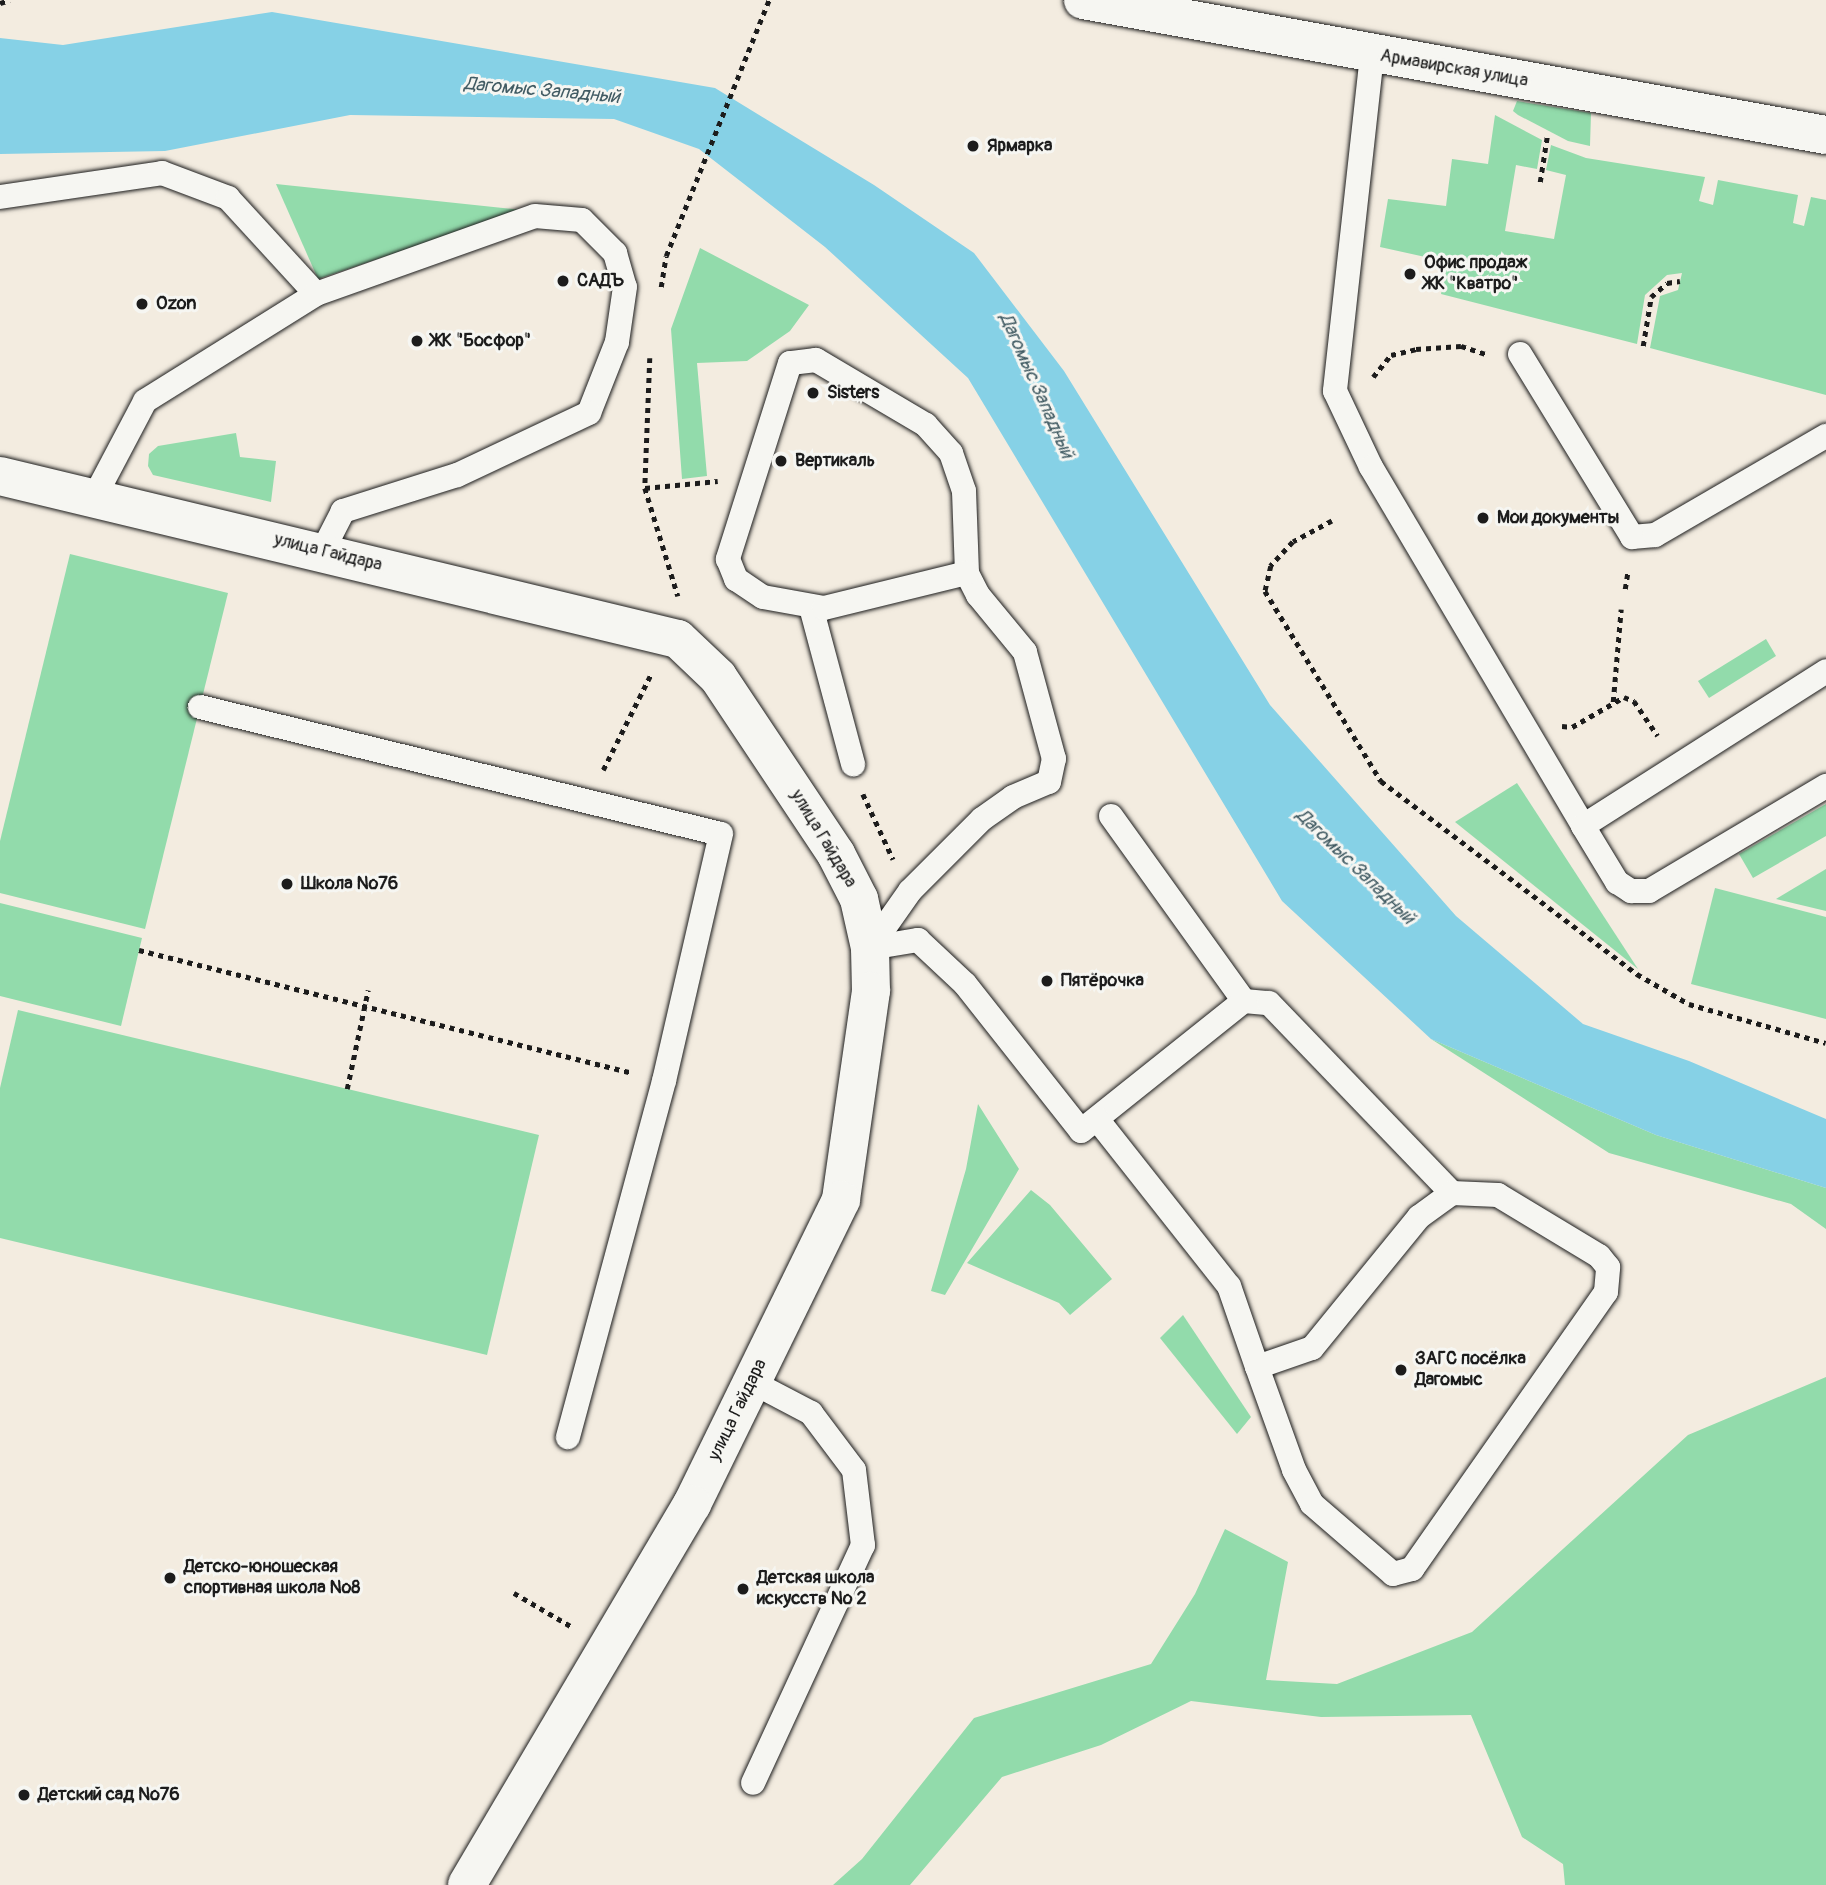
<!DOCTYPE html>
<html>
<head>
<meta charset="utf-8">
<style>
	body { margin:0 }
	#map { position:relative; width:1826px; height:1885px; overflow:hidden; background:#f3ece0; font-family:Pangolin,sans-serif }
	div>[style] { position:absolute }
	.green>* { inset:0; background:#92dbab }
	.water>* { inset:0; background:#86d1e6 }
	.path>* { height:4.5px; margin-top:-2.25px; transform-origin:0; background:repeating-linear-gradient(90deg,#1c1c1c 0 5px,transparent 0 10px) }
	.roads { filter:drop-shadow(0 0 2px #1c1c1c) drop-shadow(0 0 2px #1c1c1c) }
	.service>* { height:24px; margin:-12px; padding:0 12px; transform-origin:12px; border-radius:12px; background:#f6f6f2 }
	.minor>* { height:38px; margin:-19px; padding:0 19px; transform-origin:19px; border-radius:19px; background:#f6f6f2 }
	.dots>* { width:19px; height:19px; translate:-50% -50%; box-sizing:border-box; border:4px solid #f6f6f2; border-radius:50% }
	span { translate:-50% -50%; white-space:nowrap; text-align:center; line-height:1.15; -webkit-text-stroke:6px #f6f6f2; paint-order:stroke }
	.street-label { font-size:18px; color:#1c1c1c }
	.poi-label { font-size:18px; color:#1c1c1c; font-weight:700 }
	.left { translate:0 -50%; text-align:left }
	.water-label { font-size:19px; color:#415b63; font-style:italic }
</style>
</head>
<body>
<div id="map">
	<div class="green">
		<div style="clip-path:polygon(1517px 101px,1591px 113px,1590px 146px,1568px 141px,1518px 115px,1513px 111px)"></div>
		<div style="clip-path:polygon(1495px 115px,1542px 140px,1537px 169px,1516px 165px,1505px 231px,1554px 239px,1566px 175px,1546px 170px,1551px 145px,1586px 158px,1705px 177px,1699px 201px,1713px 205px,1718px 180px,1798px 195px,1793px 223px,1804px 226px,1811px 197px,1826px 200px,1826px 395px,1650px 348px,1660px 296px,1678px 290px,1682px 273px,1667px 275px,1645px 295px,1637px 344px,1441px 294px,1448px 262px,1380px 247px,1388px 199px,1446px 206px,1452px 159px,1488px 164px)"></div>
		<div style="clip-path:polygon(276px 184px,523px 210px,318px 279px)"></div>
		<div style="clip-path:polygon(700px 248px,809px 305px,790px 331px,747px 361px,697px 363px,707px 476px,682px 479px,671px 329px)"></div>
		<div style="clip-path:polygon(236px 433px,240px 457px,276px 461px,271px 502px,153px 475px,148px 466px,149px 454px,158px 446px)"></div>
		<div style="clip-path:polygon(70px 554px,228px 593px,145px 929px,0 893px,0 841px)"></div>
		<div style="clip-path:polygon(1766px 639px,1776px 656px,1709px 698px,1698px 681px)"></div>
		<div style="clip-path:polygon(1517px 783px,1638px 969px,1455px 822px)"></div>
		<div style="clip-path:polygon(1826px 804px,1826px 836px,1753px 878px,1739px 854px)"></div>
		<div style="clip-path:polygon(1826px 869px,1826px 911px,1776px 899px)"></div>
		<div style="clip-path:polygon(1715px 888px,1826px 917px,1826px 1019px,1691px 984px)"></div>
		<div style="clip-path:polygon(0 903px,142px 938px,121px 1026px,0 996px)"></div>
		<div style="clip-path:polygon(18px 1010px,539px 1135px,487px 1355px,0 1238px,0 1088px)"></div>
		<div style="clip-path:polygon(1431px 1039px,1656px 1135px,1826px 1188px,1826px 1229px,1791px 1204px,1609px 1153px)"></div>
		<div style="clip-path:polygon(978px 1104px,1019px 1169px,945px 1295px,931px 1291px,966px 1169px)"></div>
		<div style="clip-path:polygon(1031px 1190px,1050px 1205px,1112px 1279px,1070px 1315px,1059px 1303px,967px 1263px)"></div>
		<div style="clip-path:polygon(1183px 1315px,1251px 1417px,1237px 1434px,1160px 1338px)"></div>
		<div style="clip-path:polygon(1826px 1377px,1826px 1885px,1565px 1885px,1563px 1864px,1522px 1837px,1471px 1715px,1321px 1717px,1191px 1701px,1101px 1745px,1002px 1777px,910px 1885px,833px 1885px,862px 1859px,974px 1718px,1151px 1664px,1195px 1594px,1225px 1529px,1288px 1562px,1266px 1680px,1337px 1684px,1472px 1632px,1688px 1435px)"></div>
	</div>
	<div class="water">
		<div style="clip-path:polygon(272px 12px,715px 88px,874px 185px,974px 253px,1064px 371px,1270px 705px,1456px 916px,1583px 1024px,1689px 1061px,1826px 1119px,1826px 1188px,1656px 1135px,1431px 1039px,1282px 901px,968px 378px,825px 247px,699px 149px,614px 119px,350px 115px,165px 151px,0 154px,0 38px,63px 45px)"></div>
	</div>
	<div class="path">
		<div style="left:0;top:3px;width:10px;rotate:-17deg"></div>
		<div style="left:1540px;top:182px;width:46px;rotate:-81.2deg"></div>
		<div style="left:661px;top:287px;width:31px;rotate:-81deg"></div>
		<div style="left:666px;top:256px;width:276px;rotate:-68.1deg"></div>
		<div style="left:1643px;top:346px;width:50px;rotate:-80.7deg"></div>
		<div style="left:1651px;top:297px;width:21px;rotate:-41deg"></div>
		<div style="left:1667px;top:283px;width:13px;rotate:-9deg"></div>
		<div style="left:650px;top:358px;width:130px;rotate:92.2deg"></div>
		<div style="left:645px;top:488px;width:113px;rotate:73deg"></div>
		<div style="left:1373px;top:377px;width:28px;rotate:-51deg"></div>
		<div style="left:1391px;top:355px;width:26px;rotate:-13deg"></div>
		<div style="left:1416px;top:349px;width:45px;rotate:-3.8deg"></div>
		<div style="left:1461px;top:346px;width:28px;rotate:18deg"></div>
		<div style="left:645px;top:488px;width:73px;rotate:-5.5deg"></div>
		<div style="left:1332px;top:521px;width:44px;rotate:151.7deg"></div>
		<div style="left:1293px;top:542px;width:33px;rotate:133deg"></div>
		<div style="left:1271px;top:566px;width:26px;rotate:103deg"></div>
		<div style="left:1265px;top:591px;width:223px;rotate:58.6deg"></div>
		<div style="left:1381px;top:781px;width:321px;rotate:37deg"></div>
		<div style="left:1637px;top:974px;width:60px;rotate:30deg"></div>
		<div style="left:1689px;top:1004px;width:142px;rotate:15.9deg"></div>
		<div style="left:1625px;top:589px;width:19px;rotate:-81deg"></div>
		<div style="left:1613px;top:702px;width:93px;rotate:-85.1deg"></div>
		<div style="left:1562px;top:726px;width:10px;rotate:6deg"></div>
		<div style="left:1572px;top:727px;width:60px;rotate:-30deg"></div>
		<div style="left:1624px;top:697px;width:11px;rotate:22deg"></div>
		<div style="left:1634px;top:701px;width:42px;rotate:55.6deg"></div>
		<div style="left:603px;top:770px;width:107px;rotate:-63.4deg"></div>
		<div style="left:863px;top:794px;width:72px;rotate:65.2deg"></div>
		<div style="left:139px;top:950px;width:509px;rotate:13.98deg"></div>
		<div style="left:347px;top:1089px;width:101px;rotate:-78deg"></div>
		<div style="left:514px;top:1593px;width:69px;rotate:30.3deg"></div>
	</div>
	<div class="roads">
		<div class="service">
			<div style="left:1372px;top:55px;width:338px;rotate:96.3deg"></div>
			<div style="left:1335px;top:391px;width:84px;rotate:64.7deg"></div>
			<div style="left:1371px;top:467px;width:417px;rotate:59.4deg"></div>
			<div style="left:1583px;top:826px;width:288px;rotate:-32.5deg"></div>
			<div style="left:0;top:197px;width:164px;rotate:-8.4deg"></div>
			<div style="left:162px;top:173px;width:71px;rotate:20.7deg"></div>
			<div style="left:228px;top:198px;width:130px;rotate:47.5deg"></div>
			<div style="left:1520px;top:354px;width:215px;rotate:58.5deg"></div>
			<div style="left:1632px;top:537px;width:23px;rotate:-5deg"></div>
			<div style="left:1655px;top:535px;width:198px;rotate:-30.1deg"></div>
			<div style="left:95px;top:496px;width:107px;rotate:-62.2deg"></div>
			<div style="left:145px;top:401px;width:202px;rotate:-32deg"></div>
			<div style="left:316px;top:294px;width:232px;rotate:-19.6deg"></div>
			<div style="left:535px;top:216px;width:47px;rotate:4.9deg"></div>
			<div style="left:582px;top:220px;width:47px;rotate:45deg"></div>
			<div style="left:615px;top:253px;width:35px;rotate:74deg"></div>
			<div style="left:625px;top:287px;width:56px;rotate:98.3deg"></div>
			<div style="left:617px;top:342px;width:76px;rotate:111.5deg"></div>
			<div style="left:589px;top:413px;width:146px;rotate:154.8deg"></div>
			<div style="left:457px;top:475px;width:120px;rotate:162.5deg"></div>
			<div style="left:343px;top:511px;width:46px;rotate:117.1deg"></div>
			<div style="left:811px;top:607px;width:163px;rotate:75deg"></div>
			<div style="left:200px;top:707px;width:536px;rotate:13.7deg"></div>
			<div style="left:721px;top:834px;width:253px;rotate:103deg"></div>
			<div style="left:664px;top:1081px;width:369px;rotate:105.1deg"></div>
			<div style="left:1111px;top:816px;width:228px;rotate:54.3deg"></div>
			<div style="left:1244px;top:1001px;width:25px;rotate:5deg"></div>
			<div style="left:1269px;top:1003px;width:264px;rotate:46.1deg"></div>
			<div style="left:1583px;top:826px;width:66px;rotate:58.7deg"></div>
			<div style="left:1617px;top:882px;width:17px;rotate:33deg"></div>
			<div style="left:1631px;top:891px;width:18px"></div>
			<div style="left:1649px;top:891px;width:206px;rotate:-30.7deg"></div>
			<div style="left:870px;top:948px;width:70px;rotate:-54.9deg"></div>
			<div style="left:910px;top:891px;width:102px;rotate:-45deg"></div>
			<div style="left:982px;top:819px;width:38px;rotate:-35deg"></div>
			<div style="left:1013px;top:797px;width:39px;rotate:-23deg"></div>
			<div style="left:1049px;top:782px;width:24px;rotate:-78deg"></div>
			<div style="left:1054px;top:759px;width:111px;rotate:-105.2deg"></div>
			<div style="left:1025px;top:652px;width:74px;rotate:-129.5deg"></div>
			<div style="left:978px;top:595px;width:25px;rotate:-117deg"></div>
			<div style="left:967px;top:573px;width:82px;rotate:-92.1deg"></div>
			<div style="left:964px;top:491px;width:40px;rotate:-108.9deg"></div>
			<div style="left:951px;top:453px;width:38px;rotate:-132deg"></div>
			<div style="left:926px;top:425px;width:128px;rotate:-149.4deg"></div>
			<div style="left:816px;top:360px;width:26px;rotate:173deg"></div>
			<div style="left:790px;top:363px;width:206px;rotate:107.6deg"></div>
			<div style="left:728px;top:559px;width:22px;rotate:68deg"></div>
			<div style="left:736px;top:579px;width:32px;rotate:34deg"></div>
			<div style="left:763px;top:597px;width:62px;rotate:10.2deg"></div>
			<div style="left:824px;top:608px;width:147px;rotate:-13.8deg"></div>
			<div style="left:870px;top:948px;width:49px;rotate:-9.5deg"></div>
			<div style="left:918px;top:940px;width:64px;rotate:43.1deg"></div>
			<div style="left:965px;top:984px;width:187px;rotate:51.7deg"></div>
			<div style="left:1081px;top:1131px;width:208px;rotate:-38.6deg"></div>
			<div style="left:1097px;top:1119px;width:213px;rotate:51.7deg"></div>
			<div style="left:1229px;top:1286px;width:86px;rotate:70.9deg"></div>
			<div style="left:1257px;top:1367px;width:109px;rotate:70.2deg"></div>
			<div style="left:1294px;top:1470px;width:38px;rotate:62deg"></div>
			<div style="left:1312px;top:1504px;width:107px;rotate:40.8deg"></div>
			<div style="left:1393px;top:1574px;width:20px;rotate:-15deg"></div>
			<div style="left:1412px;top:1569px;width:338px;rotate:-55deg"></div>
			<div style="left:1606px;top:1292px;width:25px;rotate:-85deg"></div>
			<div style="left:1608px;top:1267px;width:14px;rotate:-129deg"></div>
			<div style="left:1599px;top:1256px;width:118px;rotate:-148.9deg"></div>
			<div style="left:1498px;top:1195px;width:46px;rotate:-177.5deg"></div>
			<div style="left:1452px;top:1193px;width:41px;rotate:144deg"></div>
			<div style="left:1419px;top:1217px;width:169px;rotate:129.2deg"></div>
			<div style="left:1312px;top:1348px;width:58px;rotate:160.9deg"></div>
			<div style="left:752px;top:1382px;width:67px;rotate:27.7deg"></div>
			<div style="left:811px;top:1413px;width:71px;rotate:53deg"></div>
			<div style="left:854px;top:1470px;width:76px;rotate:83.2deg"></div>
			<div style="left:863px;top:1545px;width:262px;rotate:114.8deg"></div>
		</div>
		<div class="minor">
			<div style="left:1083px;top:0;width:755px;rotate:10.3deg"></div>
			<div style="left:0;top:476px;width:697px;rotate:13.52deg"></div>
			<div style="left:678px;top:639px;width:55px;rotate:43.5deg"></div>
			<div style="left:718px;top:677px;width:213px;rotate:56.3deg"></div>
			<div style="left:836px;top:854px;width:51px;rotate:62.9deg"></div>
			<div style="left:859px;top:899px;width:50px;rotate:77.3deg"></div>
			<div style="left:870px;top:948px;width:43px;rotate:88.7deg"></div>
			<div style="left:871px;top:991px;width:211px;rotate:98.2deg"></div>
			<div style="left:841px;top:1200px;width:339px;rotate:116.1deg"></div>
			<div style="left:692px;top:1504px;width:442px;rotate:120.6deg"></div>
		</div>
	</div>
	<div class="dots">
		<div style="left:973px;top:146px;background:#1c1c1c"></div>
		<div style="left:1410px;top:274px;background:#1c1c1c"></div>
		<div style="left:563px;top:281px;background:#1c1c1c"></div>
		<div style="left:142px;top:304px;background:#1c1c1c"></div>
		<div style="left:417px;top:341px;background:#1c1c1c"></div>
		<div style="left:813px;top:393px;background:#1c1c1c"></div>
		<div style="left:781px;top:461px;background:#1c1c1c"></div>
		<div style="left:1483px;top:518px;background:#1c1c1c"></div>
		<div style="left:287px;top:884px;background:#1c1c1c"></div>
		<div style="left:1047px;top:981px;background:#1c1c1c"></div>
		<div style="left:1401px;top:1370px;background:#1c1c1c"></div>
		<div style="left:170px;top:1578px;background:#1c1c1c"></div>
		<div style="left:743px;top:1589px;background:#1c1c1c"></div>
		<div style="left:24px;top:1795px;background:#1c1c1c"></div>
	</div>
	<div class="street-label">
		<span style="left:1454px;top:69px;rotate:10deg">Армавирская улица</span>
		<span style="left:328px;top:553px;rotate:14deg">улица Гайдара</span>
		<span style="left:823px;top:839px;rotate:59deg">улица Гайдара</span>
		<span style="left:738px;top:1410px;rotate:-64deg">улица Гайдара</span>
	</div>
	<div class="poi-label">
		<span class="left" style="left:987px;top:146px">Ярмарка</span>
		<span class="left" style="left:1424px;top:274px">Офис продаж<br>ЖК "Кватро"</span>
		<span class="left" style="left:577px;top:281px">САДЪ</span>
		<span class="left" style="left:156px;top:304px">Ozon</span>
		<span class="left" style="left:431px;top:341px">ЖК "Босфор"</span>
		<span class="left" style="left:827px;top:393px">Sisters</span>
		<span class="left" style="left:795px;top:461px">Вертикаль</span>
		<span class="left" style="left:1497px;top:518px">Мои документы</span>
		<span class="left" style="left:301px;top:884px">Школа №76</span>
		<span class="left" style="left:1061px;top:981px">Пятёрочка</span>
		<span class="left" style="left:1415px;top:1370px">ЗАГС посёлка<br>Дагомыс</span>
		<span class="left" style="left:184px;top:1578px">Детско-юношеская<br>спортивная школа №8</span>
		<span class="left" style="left:757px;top:1589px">Детская школа<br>искусств № 2</span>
		<span class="left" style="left:38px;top:1795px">Детский сад №76</span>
	</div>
	<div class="water-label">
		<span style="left:542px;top:91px;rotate:5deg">Дагомыс Западный</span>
		<span style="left:1036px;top:386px;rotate:66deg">Дагомыс Западный</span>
		<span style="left:1355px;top:867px;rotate:44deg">Дагомыс Западный</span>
	</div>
</div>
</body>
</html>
